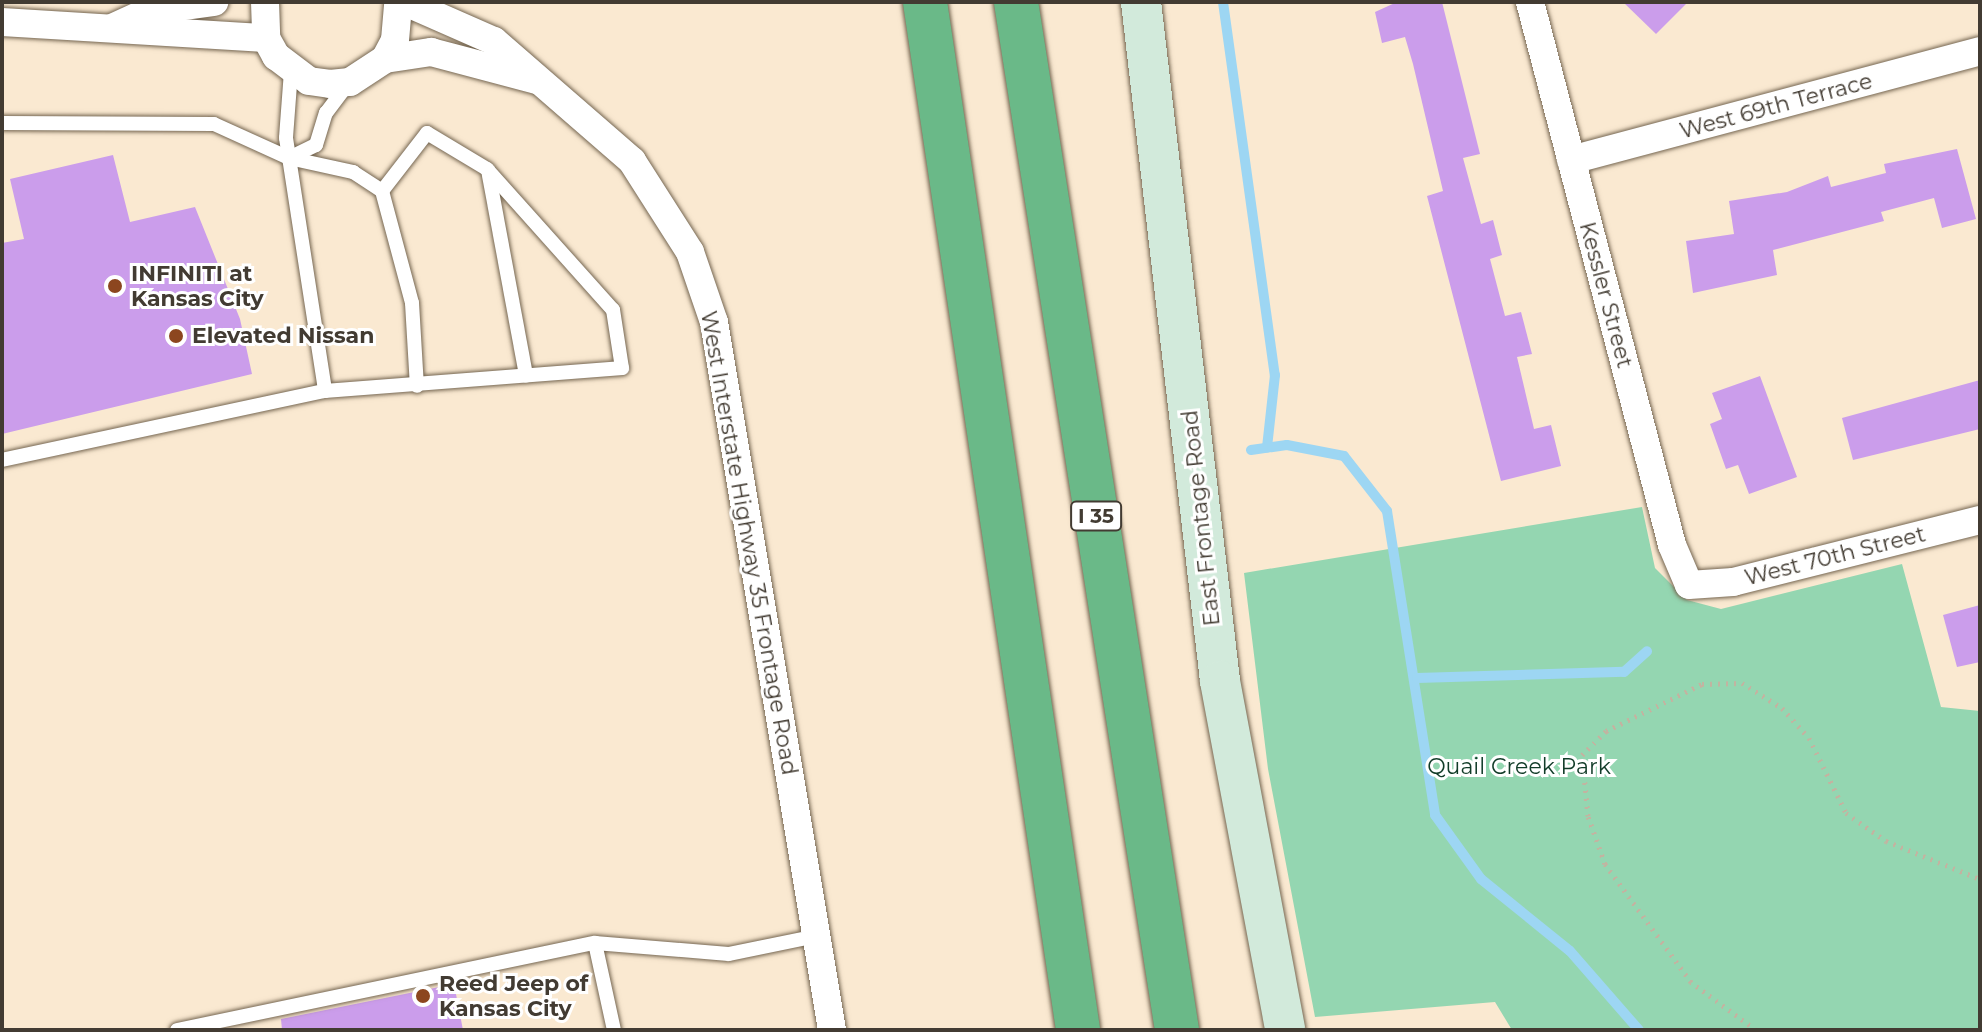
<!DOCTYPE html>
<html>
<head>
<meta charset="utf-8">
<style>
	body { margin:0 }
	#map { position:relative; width:1982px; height:1032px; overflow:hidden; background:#fae9d1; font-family:Montserrat,sans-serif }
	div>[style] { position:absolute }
	.green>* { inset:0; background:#94d6b1 }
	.stream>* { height:10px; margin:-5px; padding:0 5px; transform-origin:5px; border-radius:5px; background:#9dd6f3 }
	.building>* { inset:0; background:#cb9deb }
	.path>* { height:5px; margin-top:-2.5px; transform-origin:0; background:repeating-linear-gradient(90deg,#c2b4a1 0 2px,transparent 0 8px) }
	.roads { filter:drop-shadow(0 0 2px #756651) drop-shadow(0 0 2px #756651) }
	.lane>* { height:14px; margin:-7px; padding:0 7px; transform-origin:7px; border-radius:7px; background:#fff }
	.street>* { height:28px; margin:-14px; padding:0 14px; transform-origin:14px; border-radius:14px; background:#fff }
	.secondary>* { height:40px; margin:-20px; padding:0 20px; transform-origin:20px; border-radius:20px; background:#d2eadb }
	.highway>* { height:44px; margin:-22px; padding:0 22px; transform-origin:22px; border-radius:22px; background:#6ab988 }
	.dots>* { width:22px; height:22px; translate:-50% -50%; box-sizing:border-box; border:4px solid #fff; border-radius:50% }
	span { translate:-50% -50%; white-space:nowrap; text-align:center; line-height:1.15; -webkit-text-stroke:6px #fff; paint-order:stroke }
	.shield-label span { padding:2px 6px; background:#fff; border:2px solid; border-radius:6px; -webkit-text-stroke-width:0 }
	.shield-label { font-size:20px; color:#423b32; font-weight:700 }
	.street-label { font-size:22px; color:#423b32 }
	.poi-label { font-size:22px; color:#423b32; font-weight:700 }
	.left { translate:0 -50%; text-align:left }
	.park-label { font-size:22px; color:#113c28 }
	.frame { position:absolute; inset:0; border:4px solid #423b32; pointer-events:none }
</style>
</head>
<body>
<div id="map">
	<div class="green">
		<div style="clip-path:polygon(1642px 507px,1655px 568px,1687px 600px,1721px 609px,1902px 564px,1941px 707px,1980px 711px,1980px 1030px,1512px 1030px,1495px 1002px,1315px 1017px,1268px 769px,1244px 573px)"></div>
	</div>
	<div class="stream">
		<div style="left:1223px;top:2px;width:377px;rotate:82.1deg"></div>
		<div style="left:1275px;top:375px;width:73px;rotate:96.3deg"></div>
		<div style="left:1251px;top:450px;width:36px;rotate:-8deg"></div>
		<div style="left:1287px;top:445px;width:58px;rotate:10.9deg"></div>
		<div style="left:1344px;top:456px;width:70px;rotate:52deg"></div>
		<div style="left:1387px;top:511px;width:308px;rotate:81deg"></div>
		<div style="left:1435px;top:815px;width:79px;rotate:54.3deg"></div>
		<div style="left:1481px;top:879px;width:114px;rotate:39deg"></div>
		<div style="left:1570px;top:951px;width:105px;rotate:48.9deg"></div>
		<div style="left:1417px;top:678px;width:207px;rotate:-1.7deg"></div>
		<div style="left:1624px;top:672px;width:31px;rotate:-42deg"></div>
	</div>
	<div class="building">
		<div style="clip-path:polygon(1397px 2px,1442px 2px,1480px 154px,1463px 158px,1481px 224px,1493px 220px,1502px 255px,1490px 259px,1505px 316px,1521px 312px,1532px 354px,1517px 357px,1534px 429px,1551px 425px,1561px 466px,1501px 481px,1427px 196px,1443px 191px,1413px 64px,1405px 37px,1382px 43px,1375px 12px)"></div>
		<div style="clip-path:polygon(1623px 2px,1688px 2px,1656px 34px)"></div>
		<div style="clip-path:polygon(1957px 149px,1976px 219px,1942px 228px,1934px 198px,1881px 212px,1884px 221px,1773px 250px,1777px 275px,1693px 293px,1686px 241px,1734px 234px,1729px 201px,1787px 192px,1828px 176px,1831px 187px,1886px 173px,1884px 164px)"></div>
		<div style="clip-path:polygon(113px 155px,130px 222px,195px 207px,240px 319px,252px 374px,2px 434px,2px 243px,24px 239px,10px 179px)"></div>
		<div style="clip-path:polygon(1760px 376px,1797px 477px,1749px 494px,1738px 465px,1726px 469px,1710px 424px,1722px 419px,1712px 393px)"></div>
		<div style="clip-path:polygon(1980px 380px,1980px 429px,1853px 460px,1842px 418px)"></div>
		<div style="clip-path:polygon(1980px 605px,1980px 662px,1957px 667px,1943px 615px)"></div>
		<div style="clip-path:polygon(454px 984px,463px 1030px,282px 1030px,281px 1019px)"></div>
	</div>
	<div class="path">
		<div style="left:1756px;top:1030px;width:81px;rotate:-143.6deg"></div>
		<div style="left:1691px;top:982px;width:146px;rotate:-126.1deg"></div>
		<div style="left:1605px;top:864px;width:51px;rotate:-109.5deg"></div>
		<div style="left:1588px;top:816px;width:61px;rotate:-95.6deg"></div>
		<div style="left:1582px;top:755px;width:34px;rotate:-45deg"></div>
		<div style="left:1606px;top:731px;width:107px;rotate:-26.1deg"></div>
		<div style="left:1702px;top:684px;width:40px;rotate:-1.4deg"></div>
		<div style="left:1742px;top:683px;width:47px;rotate:32deg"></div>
		<div style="left:1782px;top:708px;width:40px;rotate:48deg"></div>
		<div style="left:1809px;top:738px;width:84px;rotate:63.7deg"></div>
		<div style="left:1846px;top:813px;width:49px;rotate:35deg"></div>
		<div style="left:1886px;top:841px;width:101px;rotate:22deg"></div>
	</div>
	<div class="roads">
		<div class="lane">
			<div style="left:291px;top:71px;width:67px;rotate:94.3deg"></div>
			<div style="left:286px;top:138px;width:256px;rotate:81.2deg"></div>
			<div style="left:2px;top:123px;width:212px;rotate:0.3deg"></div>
			<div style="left:214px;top:124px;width:82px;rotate:24.4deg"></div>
			<div style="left:289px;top:158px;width:66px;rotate:12.3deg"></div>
			<div style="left:353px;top:172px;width:35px;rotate:33deg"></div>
			<div style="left:382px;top:191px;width:116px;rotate:75deg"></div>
			<div style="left:412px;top:303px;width:83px;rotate:86.6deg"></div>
			<div style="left:289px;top:158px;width:30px;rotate:-26deg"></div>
			<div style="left:316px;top:145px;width:34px;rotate:-73deg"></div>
			<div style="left:326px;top:113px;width:36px;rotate:-53deg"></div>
			<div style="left:488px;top:170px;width:209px;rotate:79.5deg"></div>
			<div style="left:2px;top:460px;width:330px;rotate:-12.1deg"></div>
			<div style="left:325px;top:391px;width:298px;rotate:-4.4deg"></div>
			<div style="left:622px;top:368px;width:59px;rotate:-98.8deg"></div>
			<div style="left:613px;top:310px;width:189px;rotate:-131.8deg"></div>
			<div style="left:487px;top:169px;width:70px;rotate:-149deg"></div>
			<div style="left:427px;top:133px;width:73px;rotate:127.8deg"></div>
			<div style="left:595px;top:943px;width:89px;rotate:77.7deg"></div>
			<div style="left:177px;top:1030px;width:427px;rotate:-11.8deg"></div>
			<div style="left:595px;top:943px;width:134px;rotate:4.7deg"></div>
			<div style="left:729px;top:954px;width:90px;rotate:-11.6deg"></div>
		</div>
		<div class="street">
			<div style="left:265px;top:2px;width:36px;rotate:88deg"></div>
			<div style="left:266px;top:38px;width:21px;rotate:61deg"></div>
			<div style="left:276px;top:56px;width:41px;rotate:37.1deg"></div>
			<div style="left:309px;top:81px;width:21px;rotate:8deg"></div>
			<div style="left:330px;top:84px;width:20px;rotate:-6deg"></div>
			<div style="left:350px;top:82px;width:42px;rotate:-33.3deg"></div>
			<div style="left:385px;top:59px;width:21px;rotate:-62deg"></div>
			<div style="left:395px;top:40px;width:38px;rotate:-85deg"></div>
			<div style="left:405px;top:2px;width:97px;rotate:23.7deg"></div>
			<div style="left:494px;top:41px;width:183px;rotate:41deg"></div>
			<div style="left:632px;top:161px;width:108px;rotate:57.5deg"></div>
			<div style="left:690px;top:252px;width:74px;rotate:71.1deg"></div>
			<div style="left:714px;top:322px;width:718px;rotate:80.54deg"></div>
			<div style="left:1530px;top:2px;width:561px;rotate:75.34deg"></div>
			<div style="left:1672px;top:545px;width:43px;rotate:67deg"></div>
			<div style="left:1689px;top:585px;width:44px;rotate:-3.9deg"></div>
			<div style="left:1733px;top:582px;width:255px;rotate:-14.1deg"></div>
			<div style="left:2px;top:22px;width:264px;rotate:3.5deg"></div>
			<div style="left:112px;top:28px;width:41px;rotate:-24.7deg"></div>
			<div style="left:149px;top:11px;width:66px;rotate:-7.9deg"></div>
			<div style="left:385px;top:59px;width:47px;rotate:-8.7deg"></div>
			<div style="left:431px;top:52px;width:110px;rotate:14.8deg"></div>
			<div style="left:1571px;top:160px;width:423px;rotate:-14.9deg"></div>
		</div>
		<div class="secondary">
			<div style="left:1141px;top:2px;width:684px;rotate:83.36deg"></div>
			<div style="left:1220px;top:681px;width:355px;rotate:79.4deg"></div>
		</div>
		<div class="highway">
			<div style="left:925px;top:2px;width:1039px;rotate:81.53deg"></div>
			<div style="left:1016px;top:2px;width:1041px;rotate:81.1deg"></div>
		</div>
	</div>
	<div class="dots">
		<div style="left:115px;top:286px;background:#8c461f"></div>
		<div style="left:176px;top:336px;background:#8c461f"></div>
		<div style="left:423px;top:996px;background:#8c461f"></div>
	</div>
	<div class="shield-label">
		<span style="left:1096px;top:516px">I 35</span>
	</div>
	<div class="street-label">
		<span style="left:1776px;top:106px;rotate:-15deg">West 69th Terrace</span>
		<span style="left:1606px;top:295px;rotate:75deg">Kessler Street</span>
		<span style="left:1201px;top:518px;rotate:-96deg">East Frontage Road</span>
		<span style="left:749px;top:543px;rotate:80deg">West Interstate Highway 35 Frontage Road</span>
		<span style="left:1835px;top:556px;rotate:-14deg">West 70th Street</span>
	</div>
	<div class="poi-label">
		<span class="left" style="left:131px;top:286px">INFINITI at<br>Kansas City</span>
		<span class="left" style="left:192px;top:336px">Elevated Nissan</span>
		<span class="left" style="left:439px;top:996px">Reed Jeep of<br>Kansas City</span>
	</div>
	<div class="park-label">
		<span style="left:1519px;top:767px">Quail Creek Park</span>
	</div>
	<div class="frame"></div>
</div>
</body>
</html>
